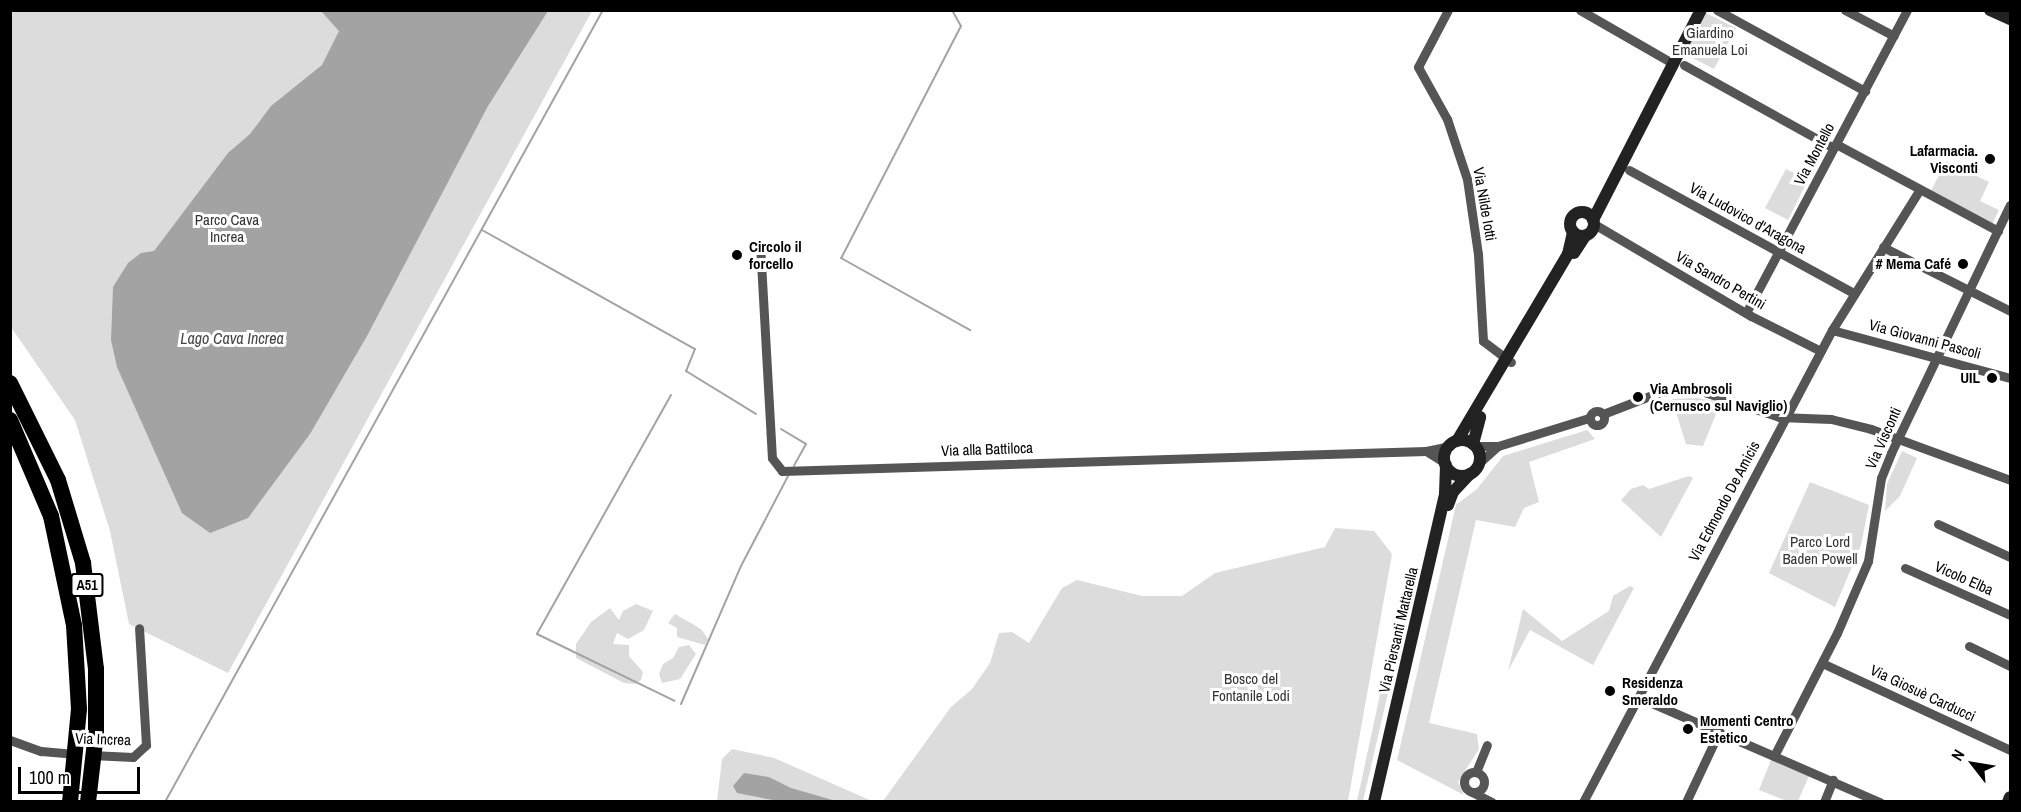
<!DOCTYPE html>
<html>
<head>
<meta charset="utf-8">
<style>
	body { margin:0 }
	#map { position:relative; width:2021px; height:812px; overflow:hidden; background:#fff; font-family:"Archivo Narrow",sans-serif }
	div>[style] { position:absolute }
	.green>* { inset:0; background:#dcdcdc }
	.water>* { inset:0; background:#a3a3a3 }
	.stream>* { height:2px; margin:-1px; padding:0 1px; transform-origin:1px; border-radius:1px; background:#a3a3a3 }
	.street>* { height:9px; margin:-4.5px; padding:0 4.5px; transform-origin:4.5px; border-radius:4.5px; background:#555 }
	.street>.ring { margin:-4.5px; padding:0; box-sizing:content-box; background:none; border:9px solid #555; border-radius:50% }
	.secondary>* { height:12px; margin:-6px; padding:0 6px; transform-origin:6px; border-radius:6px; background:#222 }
	.secondary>.ring { margin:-6px; padding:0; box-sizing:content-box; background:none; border:12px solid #222; border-radius:50% }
	.highway>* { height:16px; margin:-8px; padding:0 8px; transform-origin:8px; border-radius:8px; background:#000 }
	.dots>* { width:16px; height:16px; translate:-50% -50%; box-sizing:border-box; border:3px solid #fff; border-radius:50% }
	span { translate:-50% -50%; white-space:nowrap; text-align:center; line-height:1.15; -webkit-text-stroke:6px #fff; paint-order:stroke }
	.shield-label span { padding:2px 4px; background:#fff; border:2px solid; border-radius:4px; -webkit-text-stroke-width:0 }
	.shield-label { font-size:14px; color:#000; font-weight:700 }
	.park-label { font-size:15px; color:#333 }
	.poi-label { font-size:15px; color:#000; font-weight:700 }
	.right { translate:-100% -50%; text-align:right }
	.left { translate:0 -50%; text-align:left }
	.street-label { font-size:15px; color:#000 }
	.water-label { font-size:16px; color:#444; font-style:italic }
	.frame { position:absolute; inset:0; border:12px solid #000; pointer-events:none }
	.north { position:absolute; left:1943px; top:734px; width:60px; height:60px; -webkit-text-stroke:4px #fff; paint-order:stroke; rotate:301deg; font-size:16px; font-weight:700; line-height:24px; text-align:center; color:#000 }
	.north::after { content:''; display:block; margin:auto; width:21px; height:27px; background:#000; clip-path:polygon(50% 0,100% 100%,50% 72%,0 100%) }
	.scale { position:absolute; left:18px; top:767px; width:122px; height:27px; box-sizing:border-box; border:3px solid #000; border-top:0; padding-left:8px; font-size:18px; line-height:21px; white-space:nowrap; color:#000; -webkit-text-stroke:4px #fff; paint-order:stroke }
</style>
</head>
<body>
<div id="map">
	<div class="green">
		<div style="clip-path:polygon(10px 11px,592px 11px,228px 673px,129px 624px,110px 531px,75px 420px,11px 327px)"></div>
		<div style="clip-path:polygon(1706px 13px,1736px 28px,1714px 69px,1685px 54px)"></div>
		<div style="clip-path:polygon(1946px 161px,1989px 182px,1980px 201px,1999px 210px,1992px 224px,1931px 191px)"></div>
		<div style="clip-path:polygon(1786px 169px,1808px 180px,1788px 220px,1765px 208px)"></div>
		<div style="clip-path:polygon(1698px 398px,1721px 402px,1703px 446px,1686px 444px,1672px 399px)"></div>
		<div style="clip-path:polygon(1587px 430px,1595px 439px,1529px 462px,1539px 502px,1524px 508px,1515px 527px,1476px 520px,1429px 723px,1477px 734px,1479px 749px,1458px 782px,1464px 795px,1397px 760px,1456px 505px,1477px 489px,1503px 456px)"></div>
		<div style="clip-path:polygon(1902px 451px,1917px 458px,1900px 496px,1885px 511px,1887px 484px)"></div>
		<div style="clip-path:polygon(1689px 476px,1693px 478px,1661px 537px,1621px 500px,1631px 489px,1643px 485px,1649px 489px)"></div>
		<div style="clip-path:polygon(1810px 482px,1869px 505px,1861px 545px,1835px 607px,1769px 573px)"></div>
		<div style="clip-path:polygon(1335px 528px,1374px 531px,1392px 554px,1348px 801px,883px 801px,951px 707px,972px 689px,990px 663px,999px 633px,1012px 632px,1029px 643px,1062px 588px,1077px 580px,1142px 596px,1182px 596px,1215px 573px,1325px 547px)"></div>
		<div style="clip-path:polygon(1405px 579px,1414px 581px,1363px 801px,1357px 801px)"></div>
		<div style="clip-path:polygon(1630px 586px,1634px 588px,1593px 665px,1530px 630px,1508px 671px,1523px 609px,1562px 641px,1609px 611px,1613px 596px)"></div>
		<div style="clip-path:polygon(636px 604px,653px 611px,644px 630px,628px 639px,617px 633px,613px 644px,629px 645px,629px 656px,643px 672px,641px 680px,635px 684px,624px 683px,576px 658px,576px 644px,591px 622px,610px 608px,619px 620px,623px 611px)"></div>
		<div style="clip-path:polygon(675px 614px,701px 629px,708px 639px,705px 645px,677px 637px,677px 628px,668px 623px)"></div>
		<div style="clip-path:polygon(689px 645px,696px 654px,680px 679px,662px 683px,659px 674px,663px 664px,673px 658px,679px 647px)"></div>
		<div style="clip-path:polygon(732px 749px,774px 758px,872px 801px,717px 802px,722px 759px)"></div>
		<div style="clip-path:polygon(1771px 760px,1809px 776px,1798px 801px,1787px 801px,1759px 790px)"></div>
	</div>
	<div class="water">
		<div style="clip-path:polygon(321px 11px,548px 11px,488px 106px,367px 336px,310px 434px,248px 518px,210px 533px,182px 513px,117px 367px,111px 340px,113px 287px,128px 263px,141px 253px,154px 251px,228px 153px,250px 134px,271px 106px,322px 65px,339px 31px)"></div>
		<div style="clip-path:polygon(744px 773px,769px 777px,791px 788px,836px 801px,778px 801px,737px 793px,733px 786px)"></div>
	</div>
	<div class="stream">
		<div style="left:952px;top:10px;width:18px;rotate:61deg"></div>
		<div style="left:961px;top:26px;width:261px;rotate:117.3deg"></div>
		<div style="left:841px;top:258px;width:148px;rotate:29.2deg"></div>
		<div style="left:482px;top:230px;width:244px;rotate:29.2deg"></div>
		<div style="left:695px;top:349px;width:24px;rotate:112deg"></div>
		<div style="left:686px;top:371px;width:82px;rotate:31.6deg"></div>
		<div style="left:671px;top:395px;width:274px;rotate:119.3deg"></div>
		<div style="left:537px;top:634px;width:153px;rotate:25.9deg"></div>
		<div style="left:781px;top:429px;width:29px;rotate:31deg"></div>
		<div style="left:806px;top:444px;width:25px;rotate:119deg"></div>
		<div style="left:681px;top:704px;width:150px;rotate:-66.5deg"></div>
		<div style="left:741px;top:566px;width:102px;rotate:-62.4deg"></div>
		<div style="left:165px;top:802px;width:905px;rotate:-61.06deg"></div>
	</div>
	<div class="street">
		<div style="left:1448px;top:10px;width:64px;rotate:117.8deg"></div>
		<div style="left:1418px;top:67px;width:60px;rotate:60.9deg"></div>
		<div style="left:1447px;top:119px;width:63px;rotate:71.6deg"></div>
		<div style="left:1467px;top:179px;width:76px;rotate:81.7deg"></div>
		<div style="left:1478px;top:254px;width:87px;rotate:86.7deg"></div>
		<div style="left:1483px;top:341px;width:35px;rotate:37deg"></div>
		<div style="left:1580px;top:10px;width:108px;rotate:29.9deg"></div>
		<div style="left:1717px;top:10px;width:169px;rotate:28.7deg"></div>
		<div style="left:1845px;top:10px;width:55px;rotate:28deg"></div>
		<div style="left:1684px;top:65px;width:171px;rotate:29deg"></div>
		<div style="left:1836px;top:144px;width:184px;rotate:28.2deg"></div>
		<div style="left:1629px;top:170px;width:256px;rotate:28.7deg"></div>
		<div style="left:1594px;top:224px;width:182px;rotate:30.4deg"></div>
		<div style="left:1751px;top:316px;width:78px;rotate:26.6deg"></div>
		<div style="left:760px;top:244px;width:214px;rotate:86.8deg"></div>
		<div style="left:772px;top:458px;width:16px;rotate:52deg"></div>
		<div style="left:782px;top:471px;width:644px;rotate:-1.78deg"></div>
		<div style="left:1426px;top:451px;width:25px;rotate:-12deg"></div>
		<div style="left:1883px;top:247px;width:142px;rotate:26.7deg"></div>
		<div style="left:1747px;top:311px;width:341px;rotate:-62deg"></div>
		<div style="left:1832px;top:330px;width:184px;rotate:15.1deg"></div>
		<div class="ring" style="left:1590px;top:411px;width:5px;height:5px"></div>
		<div style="left:1603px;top:414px;width:61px;rotate:-21.1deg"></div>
		<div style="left:1660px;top:392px;width:38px;rotate:-3deg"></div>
		<div style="left:1698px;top:390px;width:85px;rotate:18.4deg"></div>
		<div style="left:1779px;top:417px;width:52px;rotate:2.2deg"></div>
		<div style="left:1831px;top:419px;width:41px;rotate:14deg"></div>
		<div style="left:1871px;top:429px;width:148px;rotate:20.1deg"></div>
		<div style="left:1475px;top:446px;width:23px"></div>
		<div style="left:1498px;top:446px;width:95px;rotate:-17.1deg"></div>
		<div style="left:1426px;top:451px;width:22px;rotate:32deg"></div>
		<div style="left:1479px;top:463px;width:25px;rotate:-42deg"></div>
		<div style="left:1938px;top:524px;width:79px;rotate:24.6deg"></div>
		<div style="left:1905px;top:568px;width:115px;rotate:24.1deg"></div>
		<div style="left:1969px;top:646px;width:46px;rotate:26deg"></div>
		<div style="left:1822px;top:663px;width:207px;rotate:24.8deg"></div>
		<div style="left:1638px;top:697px;width:264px;rotate:23.5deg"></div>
		<div style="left:10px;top:740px;width:33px;rotate:20deg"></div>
		<div style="left:41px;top:751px;width:36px;rotate:5deg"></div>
		<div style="left:91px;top:755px;width:42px;rotate:2.7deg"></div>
		<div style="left:133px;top:757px;width:18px;rotate:-43deg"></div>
		<div style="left:146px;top:745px;width:117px;rotate:-93.4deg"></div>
		<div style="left:1774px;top:756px;width:138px;rotate:-62.9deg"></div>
		<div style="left:1837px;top:633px;width:78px;rotate:-66.7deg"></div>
		<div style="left:1868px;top:561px;width:84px;rotate:-81.1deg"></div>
		<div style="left:1881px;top:478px;width:27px;rotate:-68deg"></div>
		<div style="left:1891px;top:453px;width:275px;rotate:-64.4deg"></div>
		<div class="ring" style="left:1464px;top:772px;width:11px;height:11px"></div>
		<div style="left:1476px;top:772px;width:29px;rotate:-68deg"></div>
		<div style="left:1472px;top:792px;width:22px;rotate:27deg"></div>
		<div style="left:1583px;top:802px;width:534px;rotate:-62.19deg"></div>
		<div style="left:1832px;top:330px;width:166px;rotate:-58deg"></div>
		<div style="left:1686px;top:802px;width:75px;rotate:-64.8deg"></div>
		<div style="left:1824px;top:802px;width:24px;rotate:-68deg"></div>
	</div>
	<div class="secondary">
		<div style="left:1990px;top:10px;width:22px;rotate:24deg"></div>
		<div class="ring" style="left:1570px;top:212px;width:12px;height:12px"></div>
		<div style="left:1593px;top:220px;width:236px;rotate:-62.8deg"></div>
		<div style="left:1574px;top:253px;width:20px;rotate:-57deg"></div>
		<div class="ring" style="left:1444px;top:440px;width:24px;height:24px"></div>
		<div style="left:1457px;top:441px;width:217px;rotate:-59.3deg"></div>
		<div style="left:1568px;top:254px;width:23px;rotate:-77deg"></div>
		<div style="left:1473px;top:444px;width:28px;rotate:-75deg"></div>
		<div style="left:1448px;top:505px;width:14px;rotate:-69deg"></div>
		<div style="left:1453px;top:492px;width:25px;rotate:-47deg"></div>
		<div style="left:1374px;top:802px;width:316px;rotate:-77deg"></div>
		<div style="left:1445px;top:494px;width:29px;rotate:-88deg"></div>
		<div style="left:2008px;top:802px;width:5px;rotate:-68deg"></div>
	</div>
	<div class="highway">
		<div style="left:10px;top:383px;width:108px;rotate:63.7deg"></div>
		<div style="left:58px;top:480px;width:87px;rotate:73.2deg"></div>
		<div style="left:83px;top:563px;width:107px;rotate:83deg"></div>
		<div style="left:96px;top:669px;width:64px;rotate:90deg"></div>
		<div style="left:96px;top:733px;width:69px;rotate:96.6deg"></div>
		<div style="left:10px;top:420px;width:104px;rotate:66.9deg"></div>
		<div style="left:51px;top:516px;width:111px;rotate:78.1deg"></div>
		<div style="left:74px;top:625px;width:84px;rotate:86.6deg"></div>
		<div style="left:79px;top:709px;width:93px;rotate:95.5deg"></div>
	</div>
	<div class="dots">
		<div style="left:1990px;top:159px;background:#000"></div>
		<div style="left:737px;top:255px;background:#000"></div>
		<div style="left:1963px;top:264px;background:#000"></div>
		<div style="left:1992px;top:378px;background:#000"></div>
		<div style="left:1638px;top:397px;background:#000"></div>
		<div style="left:1610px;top:691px;background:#000"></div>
		<div style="left:1688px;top:729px;background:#000"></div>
	</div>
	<div class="shield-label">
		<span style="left:87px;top:585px">A51</span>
	</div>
	<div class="park-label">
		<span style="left:1710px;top:41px">Giardino<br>Emanuela Loi</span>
		<span style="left:227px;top:228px">Parco Cava<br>Increa</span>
		<span style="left:1820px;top:550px">Parco Lord<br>Baden Powell</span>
		<span style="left:1251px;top:687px">Bosco del<br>Fontanile Lodi</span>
	</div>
	<div class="poi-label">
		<span class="right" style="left:1978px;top:159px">Lafarmacia.<br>Visconti</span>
		<span class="left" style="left:749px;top:255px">Circolo il<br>forcello</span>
		<span class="right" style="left:1951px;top:264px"># Mema Café</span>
		<span class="right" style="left:1980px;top:378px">UIL</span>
		<span class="left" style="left:1650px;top:397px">Via Ambrosoli<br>(Cernusco sul Naviglio)</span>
		<span class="left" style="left:1622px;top:691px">Residenza<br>Smeraldo</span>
		<span class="left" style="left:1700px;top:729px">Momenti Centro<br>Estetico</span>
	</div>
	<div class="street-label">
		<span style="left:1814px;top:154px;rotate:-62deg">Via Montello</span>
		<span style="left:1485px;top:204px;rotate:80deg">Via Nilde Iotti</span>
		<span style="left:1748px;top:218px;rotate:29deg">Via Ludovico d'Aragona</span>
		<span style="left:1721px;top:280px;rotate:30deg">Via Sandro Pertini</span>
		<span style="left:1925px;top:339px;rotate:15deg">Via Giovanni Pascoli</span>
		<span style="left:1883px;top:438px;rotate:-66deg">Via Visconti</span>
		<span style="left:987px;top:449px;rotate:-2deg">Via alla Battiloca</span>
		<span style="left:1724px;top:501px;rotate:-62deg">Via Edmondo De Amicis</span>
		<span style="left:1964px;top:578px;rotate:24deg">Vicolo Elba</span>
		<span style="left:1398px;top:630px;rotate:-77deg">Via Piersanti Mattarella</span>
		<span style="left:1923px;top:693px;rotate:25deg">Via Giosuè Carducci</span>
		<span style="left:103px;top:739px;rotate:2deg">Via Increa</span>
	</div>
	<div class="water-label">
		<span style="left:232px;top:338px">Lago Cava Increa</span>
	</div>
	<div class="frame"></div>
	<div class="north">N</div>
	<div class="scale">100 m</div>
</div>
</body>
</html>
